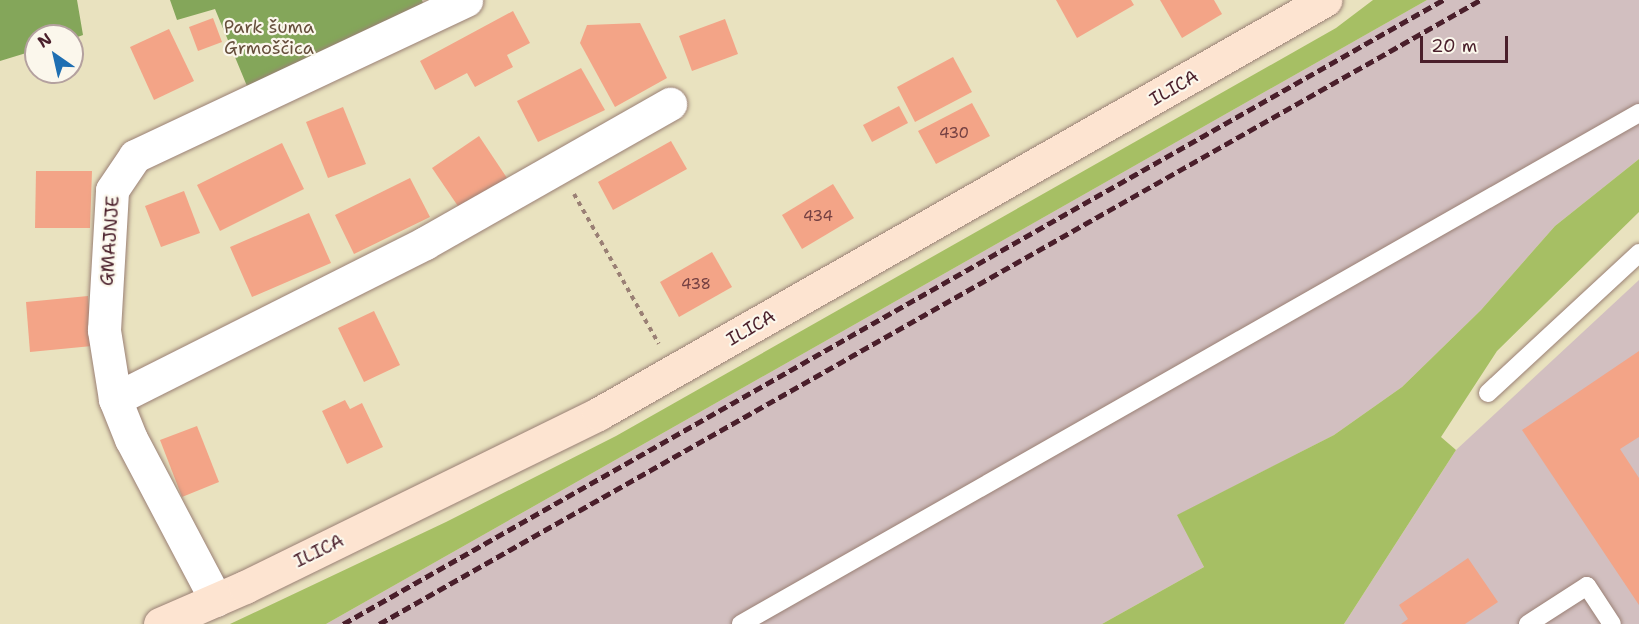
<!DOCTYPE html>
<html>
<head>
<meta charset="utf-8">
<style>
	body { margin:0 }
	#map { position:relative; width:1639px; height:624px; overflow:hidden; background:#e9e2bf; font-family:"Shantell Sans",sans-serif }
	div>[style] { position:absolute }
	.industrial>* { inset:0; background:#d2bfc0 }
	.green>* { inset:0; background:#a6bf64 }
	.forest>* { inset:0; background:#84a65a }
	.building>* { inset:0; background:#f3a487 }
	.path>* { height:4px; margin-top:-2px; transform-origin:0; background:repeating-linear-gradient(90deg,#9a8075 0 4.5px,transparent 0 9px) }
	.roads { filter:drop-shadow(0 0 2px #9a8075) drop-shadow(0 0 2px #9a8075) }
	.lane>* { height:18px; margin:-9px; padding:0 9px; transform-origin:9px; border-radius:9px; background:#fff }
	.street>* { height:33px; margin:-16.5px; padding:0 16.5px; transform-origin:16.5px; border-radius:16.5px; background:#fff }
	.secondary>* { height:33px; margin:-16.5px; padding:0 16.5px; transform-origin:16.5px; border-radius:16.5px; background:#fde4d1 }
	.rail>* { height:4.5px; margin-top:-2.25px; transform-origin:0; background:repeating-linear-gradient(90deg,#4a1f2b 0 9px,transparent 0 13.5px) }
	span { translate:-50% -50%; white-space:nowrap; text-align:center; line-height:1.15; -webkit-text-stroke:4.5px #fbf7ec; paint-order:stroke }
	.number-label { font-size:15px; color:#744042 }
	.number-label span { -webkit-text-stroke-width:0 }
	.park-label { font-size:18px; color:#664f3c }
	.street-label { font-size:18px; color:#4a1f2b }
	.north { position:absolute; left:24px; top:24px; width:60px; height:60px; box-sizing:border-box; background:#fbf7ec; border:2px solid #b4a19f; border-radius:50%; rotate:326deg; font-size:16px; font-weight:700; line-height:24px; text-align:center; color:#4a1f2b }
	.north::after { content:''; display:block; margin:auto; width:21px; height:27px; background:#1f6fb2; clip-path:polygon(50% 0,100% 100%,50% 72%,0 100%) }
	.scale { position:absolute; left:1420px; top:36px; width:88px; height:27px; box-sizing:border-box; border:3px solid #4a1f2b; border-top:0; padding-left:8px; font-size:18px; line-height:21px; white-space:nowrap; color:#4a1f2b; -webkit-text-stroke:4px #fbf7ec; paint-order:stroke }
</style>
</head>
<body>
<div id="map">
	<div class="industrial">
		<div style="clip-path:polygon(1427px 0,1639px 0,1639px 159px,1555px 226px,1481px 310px,1402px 387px,1334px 435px,1178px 515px,1204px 567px,1102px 624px,326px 624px)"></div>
		<div style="clip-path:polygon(1639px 280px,1639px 624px,1344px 624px,1456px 450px)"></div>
	</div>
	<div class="green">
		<div style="clip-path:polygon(1373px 0,1427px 0,326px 624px,230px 624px,446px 522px,616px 436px,1336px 28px)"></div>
		<div style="clip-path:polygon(1639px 159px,1639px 212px,1497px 351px,1441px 437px,1456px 450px,1344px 624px,1102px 624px,1204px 567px,1177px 515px,1334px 435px,1402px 387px,1481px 310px,1555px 226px)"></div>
	</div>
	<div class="forest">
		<div style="clip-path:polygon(0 0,77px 0,83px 35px,72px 39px,36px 36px,36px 50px,0 61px)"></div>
		<div style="clip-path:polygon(170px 0,422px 0,425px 10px,247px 86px,215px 9px,177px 20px)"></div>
	</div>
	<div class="building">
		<div style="clip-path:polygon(1056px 0,1131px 0,1134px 5px,1077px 38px)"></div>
		<div style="clip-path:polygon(1160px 0,1214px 0,1222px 14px,1182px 38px)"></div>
		<div style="clip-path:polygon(513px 11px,530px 43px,507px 55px,513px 67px,475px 87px,467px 73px,435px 90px,420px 61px)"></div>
		<div style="clip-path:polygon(213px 18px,222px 42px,198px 51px,189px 27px)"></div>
		<div style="clip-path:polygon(725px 19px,738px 54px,692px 71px,679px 36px)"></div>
		<div style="clip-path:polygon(640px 23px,667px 78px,615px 107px,580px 43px,587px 25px)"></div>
		<div style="clip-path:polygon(169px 29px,194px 81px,154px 100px,130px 47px)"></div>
		<div style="clip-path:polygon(953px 57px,972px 92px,915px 122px,897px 87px)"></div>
		<div style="clip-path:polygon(581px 68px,605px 110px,538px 142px,517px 101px)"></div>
		<div style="clip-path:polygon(972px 103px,990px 136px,936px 164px,918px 131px)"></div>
		<div style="clip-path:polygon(899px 106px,908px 123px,872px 142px,863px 125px)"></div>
		<div style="clip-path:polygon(343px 107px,366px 164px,328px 178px,306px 122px)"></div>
		<div style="clip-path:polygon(479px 136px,509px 181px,462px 212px,432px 168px)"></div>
		<div style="clip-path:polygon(671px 141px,687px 169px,613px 210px,598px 182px)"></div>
		<div style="clip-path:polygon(282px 143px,304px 189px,220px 231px,197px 185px)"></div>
		<div style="clip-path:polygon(36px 171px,92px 171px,90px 228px,35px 228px)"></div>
		<div style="clip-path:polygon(410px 178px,430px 217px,354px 254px,335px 215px)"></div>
		<div style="clip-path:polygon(833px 184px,854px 218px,802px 249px,782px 215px)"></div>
		<div style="clip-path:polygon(184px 191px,200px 233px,161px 247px,145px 206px)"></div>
		<div style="clip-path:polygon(309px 213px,331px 263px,252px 297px,230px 247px)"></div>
		<div style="clip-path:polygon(712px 252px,732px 287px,679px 317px,660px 282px)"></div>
		<div style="clip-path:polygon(88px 296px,92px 346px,30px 352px,26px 302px)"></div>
		<div style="clip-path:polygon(374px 311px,400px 365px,364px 382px,338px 328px)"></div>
		<div style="clip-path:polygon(1639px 351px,1639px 437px,1620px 449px,1639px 478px,1639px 605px,1522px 430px)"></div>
		<div style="clip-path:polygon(345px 400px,350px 409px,362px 403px,383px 447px,347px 464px,322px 411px)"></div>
		<div style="clip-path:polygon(197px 426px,219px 482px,182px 497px,160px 440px)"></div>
		<div style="clip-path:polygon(1468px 558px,1498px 602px,1465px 624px,1401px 624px,1408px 619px,1399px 605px)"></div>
	</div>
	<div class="path">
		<div style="left:574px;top:194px;width:172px;rotate:60.5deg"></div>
	</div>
	<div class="roads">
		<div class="lane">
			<div style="left:1488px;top:393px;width:206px;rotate:-42.8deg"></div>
			<div style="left:741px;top:624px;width:1033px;rotate:-29.64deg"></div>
			<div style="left:1528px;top:624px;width:70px;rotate:-32.8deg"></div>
			<div style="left:1587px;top:586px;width:45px;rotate:56.7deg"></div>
		</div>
		<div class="street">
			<div style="left:115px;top:399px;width:347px;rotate:-26.7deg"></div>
			<div style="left:425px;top:243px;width:282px;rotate:-29.6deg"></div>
			<div style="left:216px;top:600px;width:182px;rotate:-117.8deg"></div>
			<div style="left:131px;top:439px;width:43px;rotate:-111.8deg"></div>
			<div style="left:115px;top:399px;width:70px;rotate:-99.1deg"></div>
			<div style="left:104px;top:330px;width:140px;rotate:-86.7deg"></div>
			<div style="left:112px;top:190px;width:41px;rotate:-55.9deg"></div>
			<div style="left:135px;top:156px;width:366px;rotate:-25.2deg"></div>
		</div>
		<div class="secondary">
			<div style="left:160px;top:624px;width:93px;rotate:-23.5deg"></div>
			<div style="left:245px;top:587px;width:393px;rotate:-26.1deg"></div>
			<div style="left:598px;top:414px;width:837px;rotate:-29.66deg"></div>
		</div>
	</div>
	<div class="rail">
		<div style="left:343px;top:624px;width:1265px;rotate:-29.57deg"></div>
		<div style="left:379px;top:624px;width:1266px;rotate:-29.54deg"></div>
	</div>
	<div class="number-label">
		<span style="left:954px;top:134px">430</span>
		<span style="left:818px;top:217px">434</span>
		<span style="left:696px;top:285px">438</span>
	</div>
	<div class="park-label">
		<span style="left:269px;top:38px">Park šuma<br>Grmoščica</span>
	</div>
	<div class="street-label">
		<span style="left:1174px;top:88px;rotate:-30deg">ILICA</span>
		<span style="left:110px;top:241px;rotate:-86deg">GMAJNJE</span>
		<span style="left:751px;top:328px;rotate:-30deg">ILICA</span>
		<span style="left:319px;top:551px;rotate:-26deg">ILICA</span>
	</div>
	<div class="north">N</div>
	<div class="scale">20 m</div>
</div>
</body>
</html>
